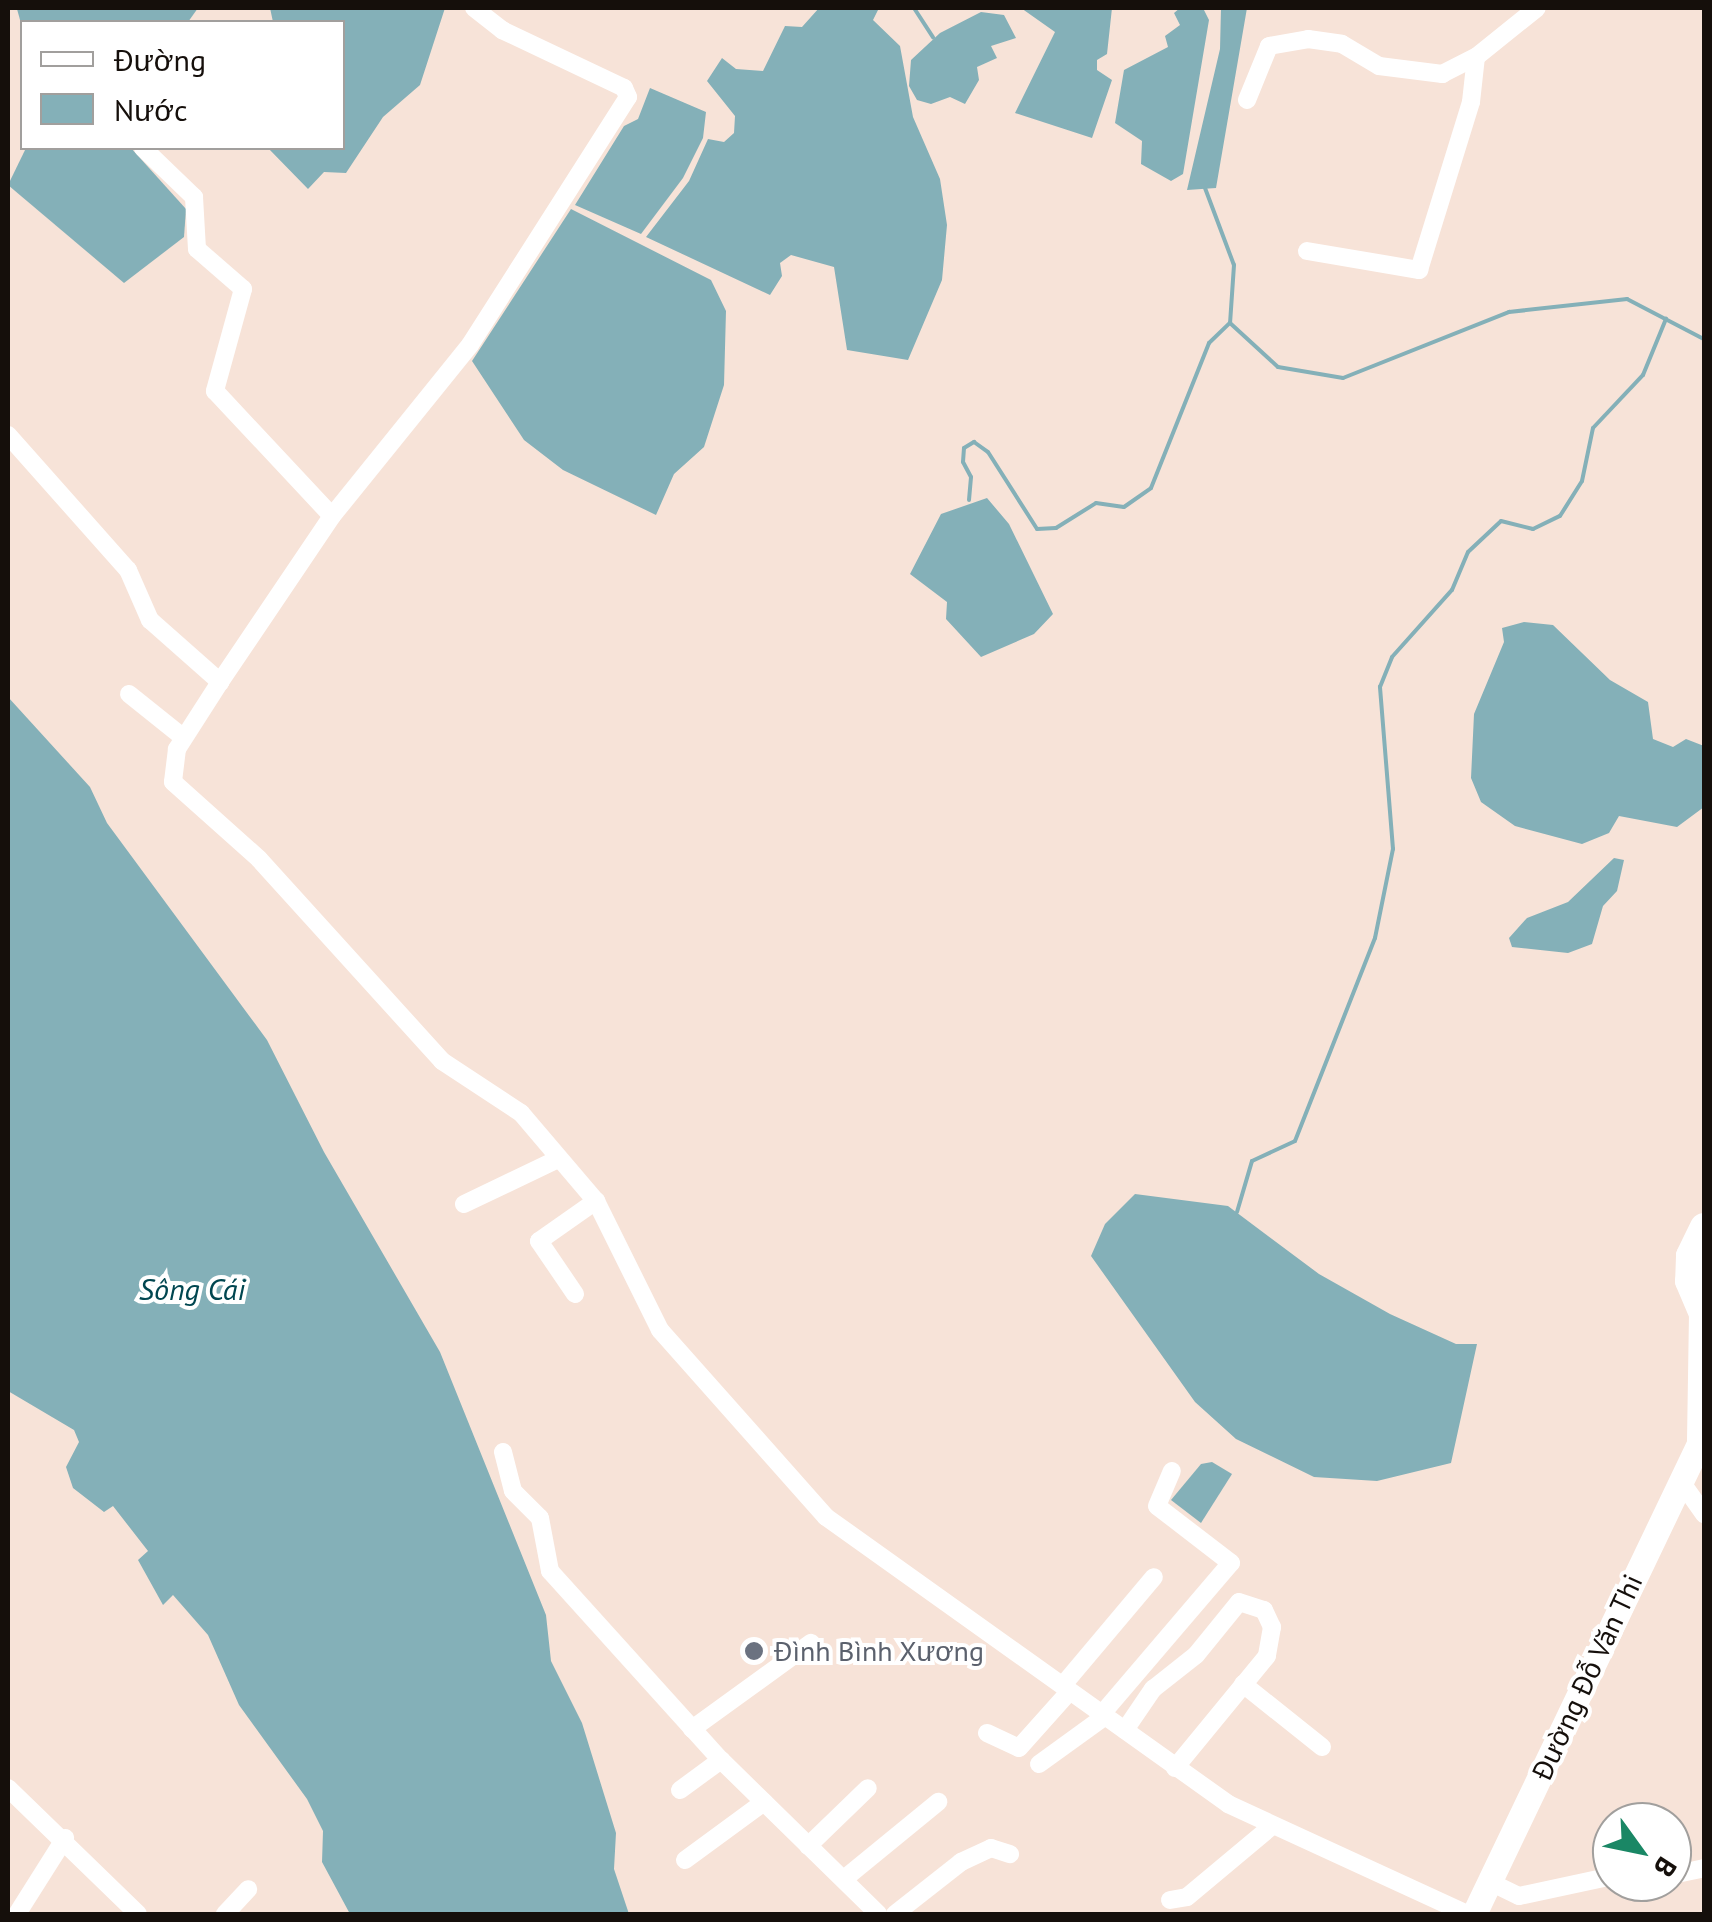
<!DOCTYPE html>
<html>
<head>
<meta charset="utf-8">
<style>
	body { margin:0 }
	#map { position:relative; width:1712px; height:1922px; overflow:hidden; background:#f7e3d8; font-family:"PT Sans",sans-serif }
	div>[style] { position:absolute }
	.water>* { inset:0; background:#84b0b8 }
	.stream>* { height:4px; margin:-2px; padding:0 2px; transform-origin:2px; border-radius:2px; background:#84b0b8 }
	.street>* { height:18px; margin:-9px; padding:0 9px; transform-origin:9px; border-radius:9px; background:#fff }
	.secondary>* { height:25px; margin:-12.5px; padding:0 12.5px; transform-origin:12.5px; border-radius:12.5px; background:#fff }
	.primary>* { height:28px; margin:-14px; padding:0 14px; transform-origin:14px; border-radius:14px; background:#fff }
	.dots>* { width:28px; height:28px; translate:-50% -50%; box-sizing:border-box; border:5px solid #fff; border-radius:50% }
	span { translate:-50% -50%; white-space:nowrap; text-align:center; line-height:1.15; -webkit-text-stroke:8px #fff; paint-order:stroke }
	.worship-label { font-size:28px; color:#5b616d }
	.left { translate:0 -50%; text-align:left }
	.street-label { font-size:28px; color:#150f0b }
	.water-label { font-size:30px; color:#004650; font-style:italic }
	.frame { position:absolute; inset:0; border:10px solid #150f0b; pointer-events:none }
	.legend { position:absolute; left:20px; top:20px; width:325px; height:130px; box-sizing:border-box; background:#fff; border:2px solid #a19f9d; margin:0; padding:12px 18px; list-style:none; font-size:30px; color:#150f0b }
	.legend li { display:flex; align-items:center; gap:20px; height:50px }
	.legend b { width:50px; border:2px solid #a19f9d }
	.north { position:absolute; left:1592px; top:1802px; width:100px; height:100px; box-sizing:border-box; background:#fff; border:2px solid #a19f9d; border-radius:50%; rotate:123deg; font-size:28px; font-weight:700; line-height:40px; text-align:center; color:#150f0b }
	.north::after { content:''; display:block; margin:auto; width:35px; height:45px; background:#1a8765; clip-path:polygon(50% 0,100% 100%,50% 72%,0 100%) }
</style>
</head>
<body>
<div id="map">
	<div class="water">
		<div style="clip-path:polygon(198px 8px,188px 22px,22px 27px,17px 9px)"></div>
		<div style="clip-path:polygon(270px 8px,445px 8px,420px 85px,383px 117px,346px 173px,324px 172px,308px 189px,268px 148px,342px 148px,342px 22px,273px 22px)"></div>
		<div style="clip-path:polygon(819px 8px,879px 8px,873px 20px,900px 46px,913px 117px,940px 179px,947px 225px,942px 280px,908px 360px,847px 350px,834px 267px,791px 255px,780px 263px,782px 276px,770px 295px,646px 237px,689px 181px,708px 139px,724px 142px,734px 133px,735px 116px,707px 81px,722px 58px,736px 69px,763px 71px,785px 26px,802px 27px)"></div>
		<div style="clip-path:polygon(1021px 8px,1112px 8px,1107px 54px,1097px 60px,1097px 70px,1112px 80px,1092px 138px,1015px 113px,1055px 32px)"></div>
		<div style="clip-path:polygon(1180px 8px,1203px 8px,1209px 20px,1183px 174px,1171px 181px,1141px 164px,1142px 141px,1115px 123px,1124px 70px,1168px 47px,1165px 36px,1180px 25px,1174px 13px)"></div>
		<div style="clip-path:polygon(1221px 8px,1247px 8px,1216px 188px,1187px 190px,1220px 49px)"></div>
		<div style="clip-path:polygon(981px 12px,1004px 15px,1016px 38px,991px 46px,997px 58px,977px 67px,979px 80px,965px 104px,950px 97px,931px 104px,917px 100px,909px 86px,911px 60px,940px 33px)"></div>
		<div style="clip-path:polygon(650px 88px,706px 112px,703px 138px,683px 178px,641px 234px,575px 205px,624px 126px,638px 119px)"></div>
		<div style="clip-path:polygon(26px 148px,131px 148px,186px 209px,184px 237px,124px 283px,8px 185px)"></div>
		<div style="clip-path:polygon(571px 209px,711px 280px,726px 311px,724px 385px,704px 447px,674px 474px,656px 515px,563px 470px,524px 440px,472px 361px)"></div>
		<div style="clip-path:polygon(987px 498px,1009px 524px,1053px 614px,1034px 634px,981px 657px,946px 619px,947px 602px,910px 574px,941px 514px)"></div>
		<div style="clip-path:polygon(1524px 622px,1553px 625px,1610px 680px,1648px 702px,1653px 739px,1673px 747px,1686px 739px,1704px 746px,1704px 807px,1677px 827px,1619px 816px,1609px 833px,1582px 844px,1515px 826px,1481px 802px,1471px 778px,1474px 714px,1504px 642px,1502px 628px)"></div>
		<div style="clip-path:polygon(8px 697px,90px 787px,107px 823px,267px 1040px,324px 1152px,440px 1352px,546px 1615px,551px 1661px,582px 1723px,616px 1833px,614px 1869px,629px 1914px,350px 1914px,322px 1862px,323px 1831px,307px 1799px,239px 1705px,208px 1635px,173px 1595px,163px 1605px,138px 1560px,148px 1551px,113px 1506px,104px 1512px,73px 1488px,66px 1467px,79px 1442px,74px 1430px,8px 1391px)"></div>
		<div style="clip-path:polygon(1614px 858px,1624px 860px,1617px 891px,1603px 906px,1592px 944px,1568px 953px,1512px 947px,1509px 938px,1527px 918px,1568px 902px)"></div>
		<div style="clip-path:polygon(1135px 1194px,1228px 1206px,1319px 1274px,1390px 1314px,1456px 1344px,1477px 1344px,1451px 1463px,1377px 1481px,1314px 1477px,1236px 1439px,1195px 1402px,1091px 1256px,1105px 1224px)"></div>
		<div style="clip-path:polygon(1212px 1462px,1232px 1474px,1201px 1523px,1171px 1500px,1201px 1464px)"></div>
	</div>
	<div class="stream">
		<div style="left:914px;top:8px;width:35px;rotate:57deg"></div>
		<div style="left:1205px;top:188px;width:82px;rotate:69.4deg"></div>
		<div style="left:1234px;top:265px;width:58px;rotate:93.9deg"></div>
		<div style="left:1230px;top:323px;width:65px;rotate:42.5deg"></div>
		<div style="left:1278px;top:367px;width:66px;rotate:9.6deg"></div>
		<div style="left:1343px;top:378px;width:179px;rotate:-21.7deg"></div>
		<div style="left:1509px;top:312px;width:119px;rotate:-6.3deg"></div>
		<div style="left:1627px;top:299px;width:87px;rotate:27.5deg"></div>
		<div style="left:969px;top:500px;width:23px;rotate:-85deg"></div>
		<div style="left:971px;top:477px;width:17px;rotate:-118deg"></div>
		<div style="left:963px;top:462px;width:14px;rotate:-86deg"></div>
		<div style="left:964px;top:448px;width:12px;rotate:-31deg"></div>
		<div style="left:974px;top:442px;width:17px;rotate:36deg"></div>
		<div style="left:988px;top:452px;width:91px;rotate:57.5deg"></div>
		<div style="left:1037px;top:529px;width:19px;rotate:-3deg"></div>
		<div style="left:1056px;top:528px;width:47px;rotate:-32deg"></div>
		<div style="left:1096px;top:503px;width:28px;rotate:8deg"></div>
		<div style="left:1124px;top:507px;width:33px;rotate:-35deg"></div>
		<div style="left:1151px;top:488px;width:156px;rotate:-68.2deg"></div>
		<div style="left:1209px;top:343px;width:29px;rotate:-44deg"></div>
		<div style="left:1237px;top:1212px;width:53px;rotate:-73.6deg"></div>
		<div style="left:1252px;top:1161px;width:47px;rotate:-24.9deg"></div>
		<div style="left:1295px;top:1141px;width:218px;rotate:-68.5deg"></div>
		<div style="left:1375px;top:938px;width:91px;rotate:-78.6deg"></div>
		<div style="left:1393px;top:849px;width:163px;rotate:-94.6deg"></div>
		<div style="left:1380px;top:687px;width:32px;rotate:-68deg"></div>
		<div style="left:1392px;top:657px;width:90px;rotate:-48.2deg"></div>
		<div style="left:1452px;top:590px;width:41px;rotate:-67.2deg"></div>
		<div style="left:1468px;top:552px;width:45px;rotate:-43.2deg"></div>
		<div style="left:1501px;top:521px;width:33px;rotate:14deg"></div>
		<div style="left:1533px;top:529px;width:30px;rotate:-26deg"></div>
		<div style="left:1560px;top:516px;width:41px;rotate:-57.8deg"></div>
		<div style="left:1582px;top:481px;width:54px;rotate:-78.3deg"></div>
		<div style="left:1593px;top:428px;width:73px;rotate:-46.7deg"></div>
		<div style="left:1643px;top:375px;width:61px;rotate:-67.7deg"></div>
	</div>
	<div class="street">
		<div style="left:474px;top:8px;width:36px;rotate:38deg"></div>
		<div style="left:502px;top:30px;width:135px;rotate:25.4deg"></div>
		<div style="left:624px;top:88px;width:10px;rotate:66deg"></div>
		<div style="left:628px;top:97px;width:294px;rotate:122.5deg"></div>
		<div style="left:470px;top:345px;width:220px;rotate:128.9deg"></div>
		<div style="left:332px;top:516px;width:200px;rotate:124deg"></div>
		<div style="left:220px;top:682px;width:80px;rotate:122.7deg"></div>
		<div style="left:177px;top:749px;width:33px;rotate:97deg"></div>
		<div style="left:173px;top:782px;width:115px;rotate:41.8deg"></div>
		<div style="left:259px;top:859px;width:273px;rotate:47.8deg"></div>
		<div style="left:442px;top:1061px;width:95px;rotate:33.4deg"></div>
		<div style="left:521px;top:1113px;width:116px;rotate:49.6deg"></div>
		<div style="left:596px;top:1201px;width:144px;rotate:63.6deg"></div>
		<div style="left:660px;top:1330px;width:250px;rotate:48.4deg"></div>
		<div style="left:826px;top:1517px;width:494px;rotate:35.5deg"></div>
		<div style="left:1228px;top:1804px;width:263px;rotate:24.7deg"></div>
		<div style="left:1247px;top:100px;width:58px;rotate:-67.8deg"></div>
		<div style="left:1269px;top:46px;width:40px;rotate:-10deg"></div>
		<div style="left:1308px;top:39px;width:34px;rotate:8deg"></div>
		<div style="left:1342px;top:44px;width:43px;rotate:30.7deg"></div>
		<div style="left:1379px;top:66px;width:64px;rotate:7.2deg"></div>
		<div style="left:1442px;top:74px;width:38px;rotate:-27deg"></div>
		<div style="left:1476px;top:57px;width:78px;rotate:-38.8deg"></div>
		<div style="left:143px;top:148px;width:71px;rotate:43.9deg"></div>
		<div style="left:194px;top:197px;width:52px;rotate:86.7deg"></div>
		<div style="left:197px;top:249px;width:61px;rotate:41deg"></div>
		<div style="left:243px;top:289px;width:106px;rotate:105.4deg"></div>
		<div style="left:215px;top:391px;width:171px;rotate:46.9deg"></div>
		<div style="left:1307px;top:251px;width:114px;rotate:9.6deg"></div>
		<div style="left:1419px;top:270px;width:176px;rotate:-72.8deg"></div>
		<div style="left:1471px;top:102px;width:45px;rotate:-83.7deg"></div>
		<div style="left:8px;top:435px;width:181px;rotate:48.4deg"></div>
		<div style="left:128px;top:570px;width:55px;rotate:66.3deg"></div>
		<div style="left:150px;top:620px;width:94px;rotate:41.5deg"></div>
		<div style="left:129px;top:694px;width:70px;rotate:38.7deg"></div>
		<div style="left:464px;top:1204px;width:104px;rotate:-25.6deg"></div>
		<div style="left:575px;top:1294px;width:64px;rotate:-124.2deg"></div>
		<div style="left:539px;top:1241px;width:70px;rotate:-35.1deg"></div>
		<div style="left:503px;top:1452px;width:40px;rotate:75.6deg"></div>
		<div style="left:513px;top:1491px;width:38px;rotate:45deg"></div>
		<div style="left:540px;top:1518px;width:54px;rotate:79.3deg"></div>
		<div style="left:550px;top:1571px;width:255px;rotate:47.9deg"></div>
		<div style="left:721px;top:1760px;width:220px;rotate:44.4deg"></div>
		<div style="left:1680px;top:1480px;width:42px;rotate:54.8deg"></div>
		<div style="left:1243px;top:1684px;width:101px;rotate:38.6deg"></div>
		<div style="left:1063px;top:1685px;width:141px;rotate:-49.9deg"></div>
		<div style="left:1101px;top:1715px;width:200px;rotate:-49.5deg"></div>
		<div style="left:1231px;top:1563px;width:93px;rotate:-142.4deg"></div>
		<div style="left:1157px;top:1506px;width:38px;rotate:-67deg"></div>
		<div style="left:692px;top:1729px;width:147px;rotate:-35.9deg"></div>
		<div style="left:1125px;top:1730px;width:50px;rotate:-55.7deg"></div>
		<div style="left:1153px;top:1689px;width:55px;rotate:-38.3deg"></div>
		<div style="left:1196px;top:1655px;width:68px;rotate:-50.9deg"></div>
		<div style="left:1239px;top:1602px;width:26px;rotate:18deg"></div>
		<div style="left:1264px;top:1610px;width:19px;rotate:65deg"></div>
		<div style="left:1272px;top:1627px;width:29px;rotate:100deg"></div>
		<div style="left:1267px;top:1656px;width:145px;rotate:129.4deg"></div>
		<div style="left:987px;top:1733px;width:35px;rotate:25deg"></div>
		<div style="left:1019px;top:1748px;width:76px;rotate:-48.2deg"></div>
		<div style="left:1039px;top:1764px;width:80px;rotate:-35.9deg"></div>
		<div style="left:8px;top:1788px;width:181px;rotate:44.1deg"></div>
		<div style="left:680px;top:1790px;width:51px;rotate:-36.2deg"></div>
		<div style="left:808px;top:1846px;width:83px;rotate:-44deg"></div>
		<div style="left:685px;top:1860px;width:98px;rotate:-36.3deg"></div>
		<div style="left:1672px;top:1875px;width:33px;rotate:-12deg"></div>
		<div style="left:844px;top:1879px;width:122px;rotate:-39.3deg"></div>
		<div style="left:1490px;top:1882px;width:32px;rotate:26deg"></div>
		<div style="left:1519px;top:1896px;width:95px;rotate:-12.1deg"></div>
		<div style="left:1622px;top:1882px;width:19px"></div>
		<div style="left:1170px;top:1900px;width:17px;rotate:-10deg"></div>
		<div style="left:1187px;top:1897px;width:112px;rotate:-39.9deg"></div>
		<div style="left:17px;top:1914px;width:90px;rotate:-57.7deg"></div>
		<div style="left:225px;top:1914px;width:34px;rotate:-47deg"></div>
		<div style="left:895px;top:1914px;width:84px;rotate:-38.2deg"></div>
		<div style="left:961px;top:1862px;width:33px;rotate:-25deg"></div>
		<div style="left:991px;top:1848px;width:20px;rotate:18deg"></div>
	</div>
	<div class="secondary">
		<div style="left:1699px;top:1440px;width:128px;rotate:-89.1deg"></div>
		<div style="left:1474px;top:1914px;width:533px;rotate:-64.44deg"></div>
	</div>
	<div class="primary">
		<div style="left:1704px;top:1227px;width:32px;rotate:116deg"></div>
		<div style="left:1690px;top:1256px;width:25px;rotate:92deg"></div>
		<div style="left:1689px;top:1281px;width:39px;rotate:67deg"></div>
	</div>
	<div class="dots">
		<div style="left:754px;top:1651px;background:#6b7280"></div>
	</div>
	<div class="worship-label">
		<span class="left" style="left:774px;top:1651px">Đình Bình Xương</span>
	</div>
	<div class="street-label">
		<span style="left:1587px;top:1677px;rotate:-65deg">Đường Đỗ Văn Thi</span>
	</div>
	<div class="water-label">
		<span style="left:192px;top:1289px">Sông Cái</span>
	</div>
	<div class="frame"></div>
	<ul class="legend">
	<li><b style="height:12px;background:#fff"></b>Đường</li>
	<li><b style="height:28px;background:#84b0b8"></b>Nước</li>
	</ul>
	<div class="north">B</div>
</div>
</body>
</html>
